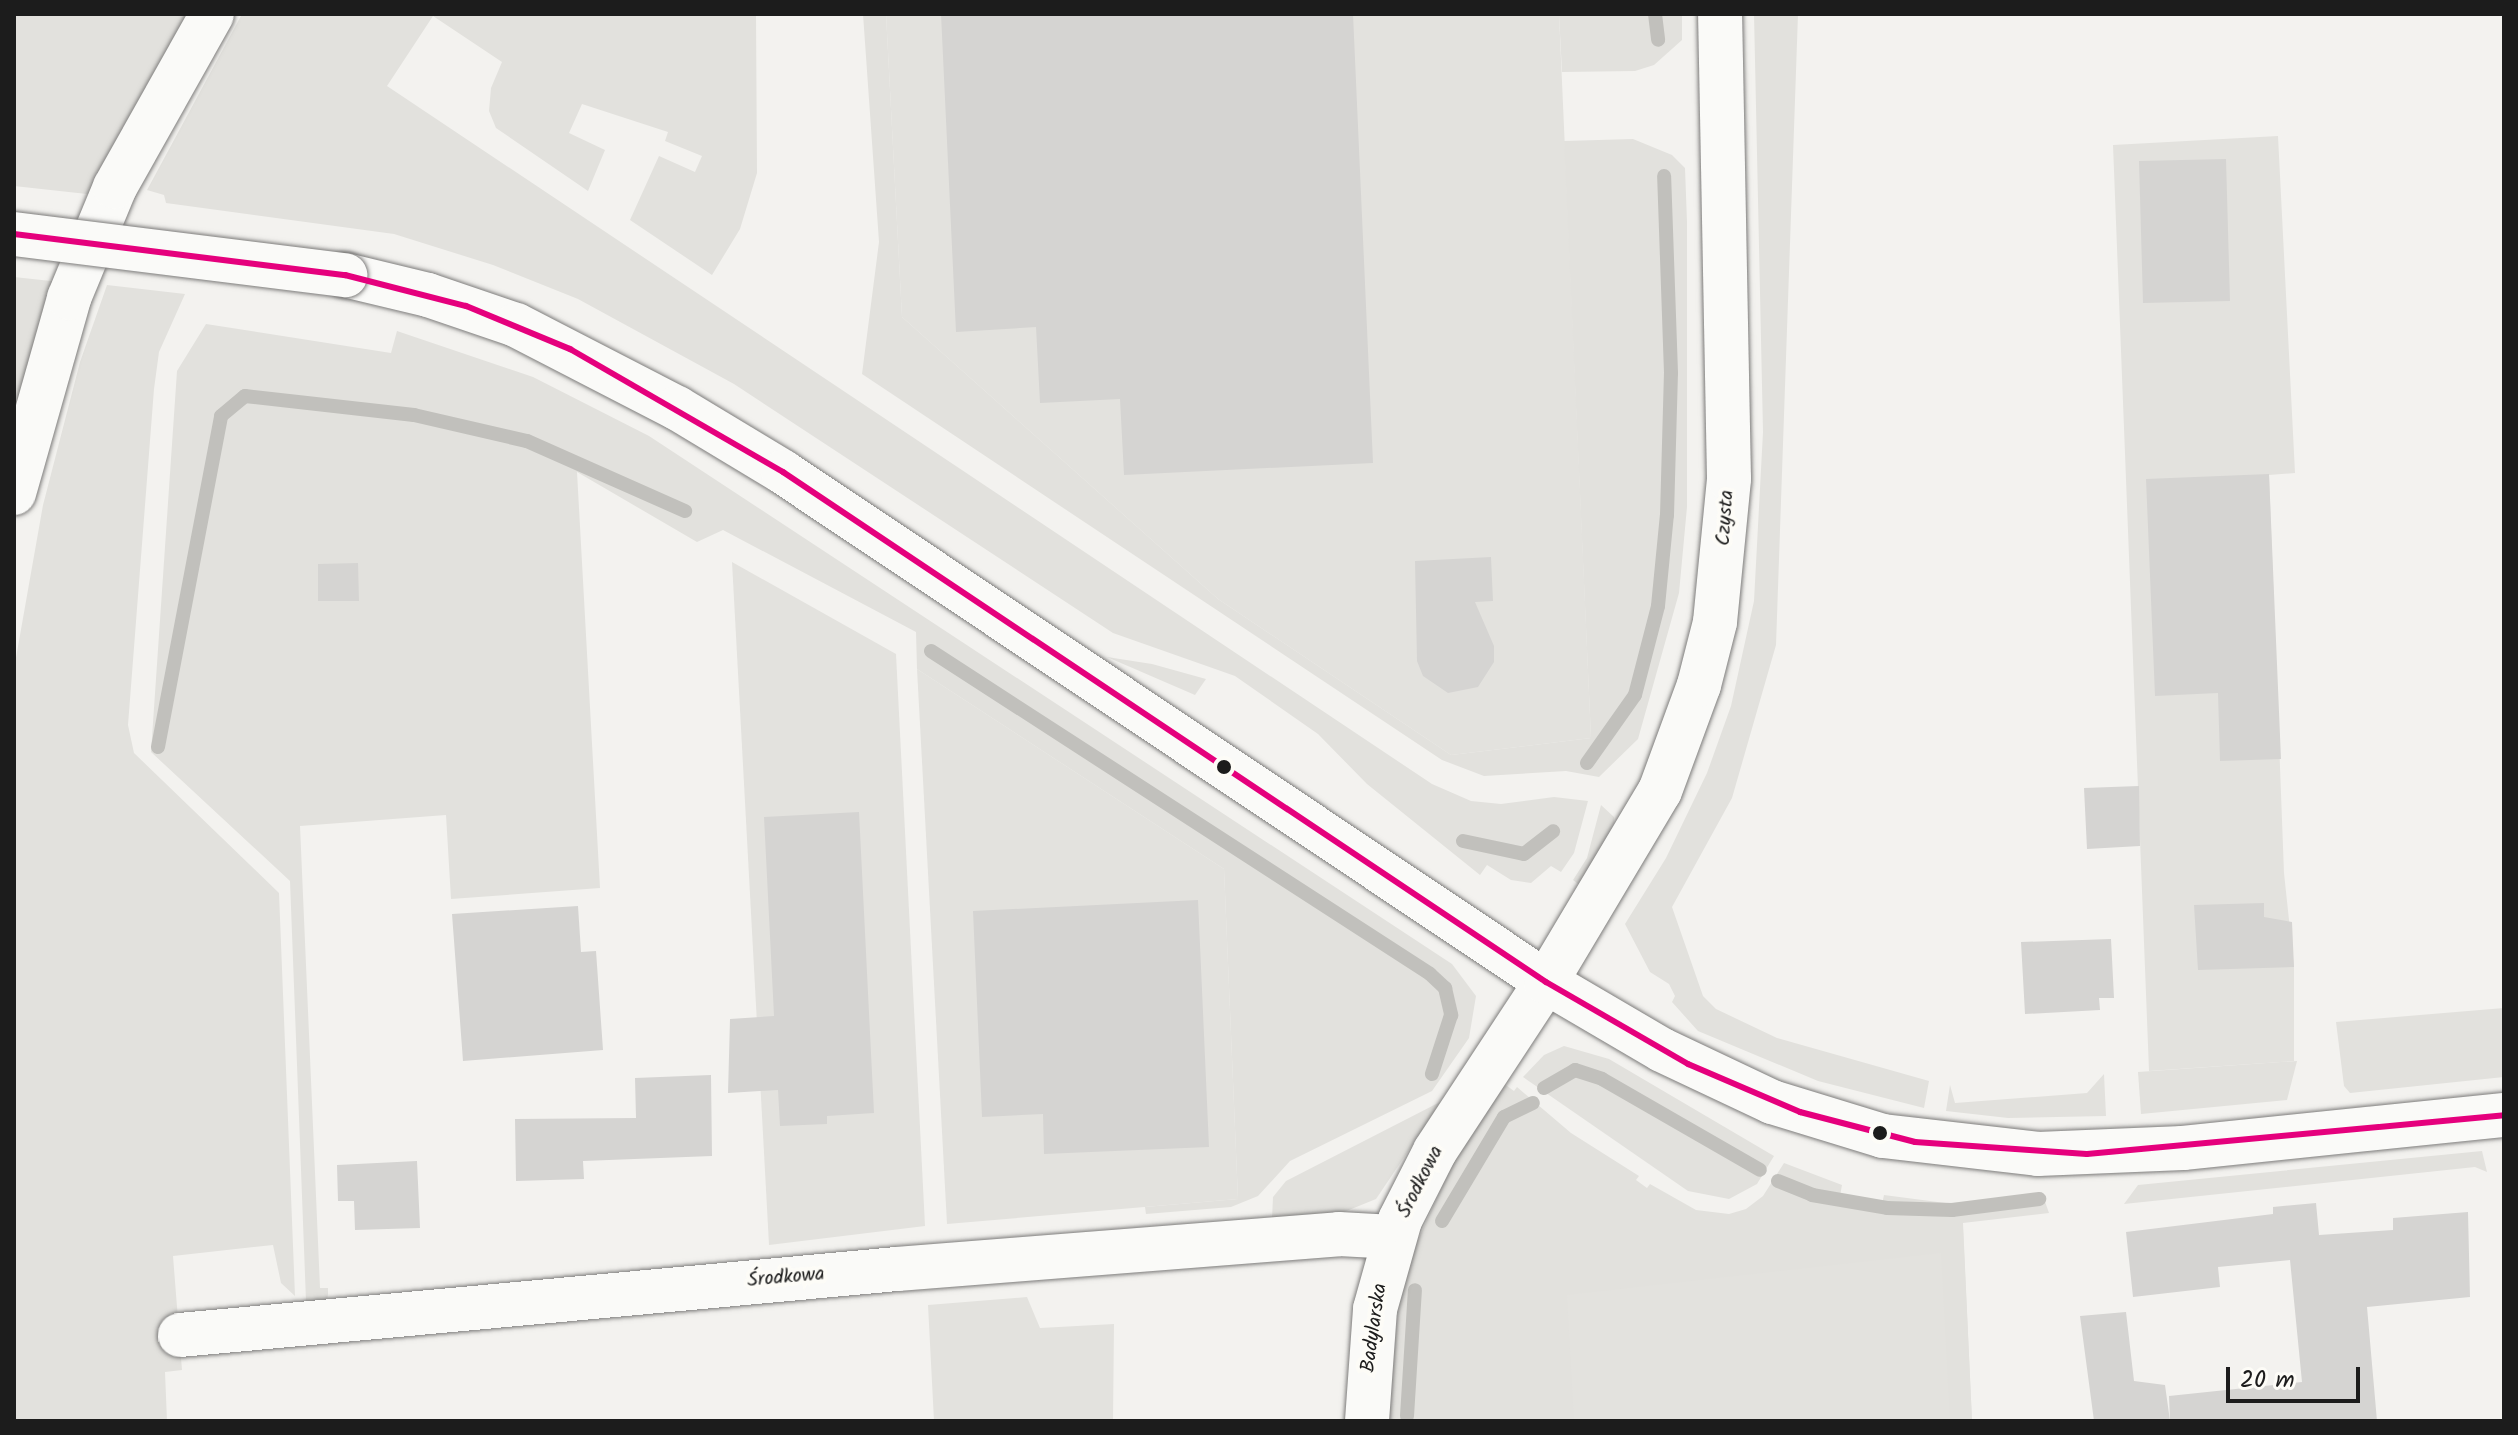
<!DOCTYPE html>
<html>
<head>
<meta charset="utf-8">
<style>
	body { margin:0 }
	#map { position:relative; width:2518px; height:1435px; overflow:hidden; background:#f3f2ef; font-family:Kalam,sans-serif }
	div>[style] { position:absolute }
	.built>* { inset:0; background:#e3e2de }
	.green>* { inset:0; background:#e2e1dd }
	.stream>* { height:14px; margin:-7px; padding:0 7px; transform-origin:7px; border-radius:7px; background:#c1c0bc }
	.building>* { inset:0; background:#d5d4d2 }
	.roads { filter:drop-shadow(0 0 2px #7d7c7b) drop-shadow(0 0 2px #7d7c7b) }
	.minor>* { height:44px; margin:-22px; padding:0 22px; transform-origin:22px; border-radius:22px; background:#fafaf8 }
	.tertiary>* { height:44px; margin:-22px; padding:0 22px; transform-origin:22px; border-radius:22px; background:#fafaf8 }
	.motorway>* { height:44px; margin:-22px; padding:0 22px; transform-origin:22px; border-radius:22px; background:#fafaf8 }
	.bridges { filter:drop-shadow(0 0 2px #7d7c7b) drop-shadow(0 0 2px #7d7c7b) }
	.tertiary-bridge>* { height:44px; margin:-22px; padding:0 22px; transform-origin:22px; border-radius:22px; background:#fafaf8 }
	.bus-1>* { height:6px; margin:-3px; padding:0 3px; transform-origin:3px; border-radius:3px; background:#e5007d }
	.dots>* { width:22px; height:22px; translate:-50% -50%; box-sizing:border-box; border:4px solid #fdfcf7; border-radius:50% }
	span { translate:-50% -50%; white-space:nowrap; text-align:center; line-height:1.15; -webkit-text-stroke:8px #fdfcf7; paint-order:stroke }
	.street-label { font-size:20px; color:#1c1c1c }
	.frame { position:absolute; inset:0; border:16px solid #1c1c1c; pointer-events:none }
	.scale { position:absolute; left:2226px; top:1367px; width:134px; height:36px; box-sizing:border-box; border:4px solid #1c1c1c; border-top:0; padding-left:10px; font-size:24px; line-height:28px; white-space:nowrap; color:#1c1c1c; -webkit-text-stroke:6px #fdfcf7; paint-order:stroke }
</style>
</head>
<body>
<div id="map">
	<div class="built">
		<div style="clip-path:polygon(886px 14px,1559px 14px,1591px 738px,1451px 755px,1218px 599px,902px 317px)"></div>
		<div style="clip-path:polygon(2278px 136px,2295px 473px,2269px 475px,2284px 873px,2294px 967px,2294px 1061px,2149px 1071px,2113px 145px)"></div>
		<div style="clip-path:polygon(732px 562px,896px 654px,925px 1226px,769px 1245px)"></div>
		<div style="clip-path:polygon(917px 669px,1224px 869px,1238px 1199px,947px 1224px)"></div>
		<div style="clip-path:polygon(1963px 1229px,1972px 1421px,1419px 1421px,1422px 1306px)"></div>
		<div style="clip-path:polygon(1027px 1297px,1040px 1328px,1114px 1324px,1113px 1421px,934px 1421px,928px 1305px)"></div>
	</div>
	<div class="green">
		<div style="clip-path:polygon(14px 14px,192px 14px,96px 195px,14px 186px)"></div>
		<div style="clip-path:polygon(242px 14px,756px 14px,757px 173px,740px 229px,712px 275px,630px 220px,659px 156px,695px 172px,702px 156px,665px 141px,668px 132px,582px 104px,569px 133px,605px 150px,588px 191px,496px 128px,489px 111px,491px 88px,502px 62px,433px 16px,387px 86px,1432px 784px,1471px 801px,1501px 804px,1554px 797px,1588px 801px,1574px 853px,1561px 872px,1551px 866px,1531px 883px,1511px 880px,1487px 865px,1480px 875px,1367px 784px,1318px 734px,1235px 676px,1113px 633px,734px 384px,578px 299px,493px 265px,394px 234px,166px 203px,164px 195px,147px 190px)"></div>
		<div style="clip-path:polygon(863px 14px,886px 14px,902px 317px,1218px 599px,1451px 755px,1591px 738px,1564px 141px,1633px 139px,1672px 155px,1685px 168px,1687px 222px,1687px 507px,1679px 593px,1638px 739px,1599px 777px,1566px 771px,1484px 776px,1442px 760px,862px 374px,879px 242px)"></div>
		<div style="clip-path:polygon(1559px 14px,1682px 14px,1682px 40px,1654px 65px,1635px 71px,1562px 72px)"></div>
		<div style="clip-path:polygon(1754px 14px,1798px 14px,1776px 645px,1732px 798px,1672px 907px,1703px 996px,1716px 1009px,1777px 1038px,1929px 1081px,1924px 1108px,1818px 1081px,1698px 1031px,1672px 1002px,1675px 996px,1669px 984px,1650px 972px,1625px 924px,1666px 858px,1707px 773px,1731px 706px,1754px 601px,1763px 432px)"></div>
		<div style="clip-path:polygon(14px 277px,60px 282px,14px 426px)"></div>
		<div style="clip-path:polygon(107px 285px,185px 294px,159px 352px,154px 389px,128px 725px,134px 753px,279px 893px,295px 1296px,281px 1283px,273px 1245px,173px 1256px,182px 1370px,165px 1372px,167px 1421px,14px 1421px,14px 669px,43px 505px,80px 362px)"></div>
		<div style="clip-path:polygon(206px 324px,391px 353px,397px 331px,533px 377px,649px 436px,1452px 964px,1476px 996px,1469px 1038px,1432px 1091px,1290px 1161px,1258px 1196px,1231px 1207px,1146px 1214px,1145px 1207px,1238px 1199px,1224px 869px,917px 669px,916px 632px,723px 530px,697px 542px,577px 472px,600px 888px,451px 899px,446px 815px,300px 826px,320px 1288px,328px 1288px,328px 1294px,327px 1301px,306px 1301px,290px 881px,151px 752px,177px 371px)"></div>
		<div style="clip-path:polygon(1107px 657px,1152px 664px,1206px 679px,1195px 695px)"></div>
		<div style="clip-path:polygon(1601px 805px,1614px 817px,1615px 827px,1582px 887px,1573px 880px,1587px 858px)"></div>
		<div style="clip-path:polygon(2504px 1008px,2504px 1077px,2350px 1093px,2344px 1086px,2336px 1022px)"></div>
		<div style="clip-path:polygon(1564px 1046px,1609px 1059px,1774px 1156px,1757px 1184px,1729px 1199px,1688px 1191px,1523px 1077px,1544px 1055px)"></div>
		<div style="clip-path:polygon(2297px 1061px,2287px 1100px,2141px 1114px,2138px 1072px)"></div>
		<div style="clip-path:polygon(2104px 1074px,2106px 1116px,2008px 1118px,1946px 1111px,1950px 1085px,1955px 1103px,2087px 1093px)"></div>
		<div style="clip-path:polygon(1503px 1083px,1514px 1091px,1517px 1087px,1571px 1133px,1639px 1176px,1636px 1180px,1647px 1188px,1650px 1184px,1696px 1210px,1729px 1214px,1746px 1209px,1763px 1196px,1784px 1163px,1842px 1185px,1840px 1196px,1882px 1204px,1884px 1195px,1953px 1204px,2042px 1193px,2049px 1213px,1963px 1223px,1972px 1421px,1950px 1421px,1941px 1253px,1567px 1295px,1574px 1421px,1387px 1421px,1399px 1302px,1413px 1251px,1450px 1169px)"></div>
		<div style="clip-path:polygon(1442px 1101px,1376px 1199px,1344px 1212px,1272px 1219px,1273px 1197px,1286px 1181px)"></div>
		<div style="clip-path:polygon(2482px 1151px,2487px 1172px,2475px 1167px,2124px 1204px,2138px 1185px)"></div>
	</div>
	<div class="stream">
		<div style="left:1655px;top:14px;width:26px;rotate:83deg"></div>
		<div style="left:931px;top:651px;width:594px;rotate:32.91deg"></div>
		<div style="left:1430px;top:974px;width:21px;rotate:43deg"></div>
		<div style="left:1445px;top:988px;width:28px;rotate:77deg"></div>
		<div style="left:1451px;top:1015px;width:62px;rotate:107.9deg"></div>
		<div style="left:158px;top:747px;width:337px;rotate:-79.2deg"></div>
		<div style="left:221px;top:416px;width:31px;rotate:-40deg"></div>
		<div style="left:245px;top:396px;width:170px;rotate:6.4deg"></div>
		<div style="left:414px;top:415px;width:116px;rotate:13deg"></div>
		<div style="left:527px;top:441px;width:173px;rotate:23.9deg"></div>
		<div style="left:1587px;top:763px;width:83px;rotate:-54.8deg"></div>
		<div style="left:1635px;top:695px;width:92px;rotate:-75.5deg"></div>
		<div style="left:1658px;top:606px;width:91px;rotate:-84.4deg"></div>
		<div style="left:1667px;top:515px;width:142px;rotate:-88.4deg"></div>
		<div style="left:1671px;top:373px;width:197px;rotate:-92deg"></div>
		<div style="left:1463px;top:841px;width:62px;rotate:12deg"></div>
		<div style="left:1524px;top:854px;width:37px;rotate:-38deg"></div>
		<div style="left:1544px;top:1088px;width:36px;rotate:-30deg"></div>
		<div style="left:1575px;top:1070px;width:28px;rotate:18deg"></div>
		<div style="left:1602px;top:1079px;width:182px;rotate:29.9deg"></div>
		<div style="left:1778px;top:1181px;width:37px;rotate:22deg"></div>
		<div style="left:1812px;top:1195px;width:76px;rotate:9.8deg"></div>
		<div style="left:1887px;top:1208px;width:65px;rotate:1.8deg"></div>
		<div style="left:1952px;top:1210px;width:88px;rotate:-7.2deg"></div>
		<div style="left:1442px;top:1221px;width:121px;rotate:-59.2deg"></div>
		<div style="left:1504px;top:1117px;width:32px;rotate:-26deg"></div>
		<div style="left:1407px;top:1416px;width:126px;rotate:-86.4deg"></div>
	</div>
	<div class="building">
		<div style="clip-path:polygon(941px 14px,1353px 14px,1373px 463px,1124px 475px,1120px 399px,1040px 403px,1036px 327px,956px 332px)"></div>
		<div style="clip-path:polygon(2226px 159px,2230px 301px,2143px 303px,2139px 161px)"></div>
		<div style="clip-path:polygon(2269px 474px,2281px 759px,2220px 761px,2218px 693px,2155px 696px,2146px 479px)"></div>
		<div style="clip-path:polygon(1491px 557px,1493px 601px,1475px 602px,1494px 646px,1494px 662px,1478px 687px,1448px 693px,1423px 676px,1417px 661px,1415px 561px)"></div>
		<div style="clip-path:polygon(358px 563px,359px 601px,318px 601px,318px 564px)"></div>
		<div style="clip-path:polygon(2139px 786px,2140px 846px,2087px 849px,2084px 788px)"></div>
		<div style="clip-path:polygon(859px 812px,874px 1113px,827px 1116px,827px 1124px,780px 1126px,778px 1090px,728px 1093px,730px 1019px,774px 1016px,764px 817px)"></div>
		<div style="clip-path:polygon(1198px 900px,1209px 1147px,1044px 1154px,1043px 1114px,982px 1117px,973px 911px)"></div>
		<div style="clip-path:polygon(2264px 903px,2264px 917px,2292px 922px,2294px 967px,2198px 970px,2194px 905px)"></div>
		<div style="clip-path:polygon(578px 906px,581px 952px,596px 951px,603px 1050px,463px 1061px,452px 914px)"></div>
		<div style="clip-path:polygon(2111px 939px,2114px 998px,2099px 998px,2100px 1010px,2025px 1014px,2021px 942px)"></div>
		<div style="clip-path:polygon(711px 1075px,712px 1156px,583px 1161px,584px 1179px,516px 1181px,515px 1119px,636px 1118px,635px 1078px)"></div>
		<div style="clip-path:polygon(417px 1161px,420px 1228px,355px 1230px,354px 1201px,338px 1201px,337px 1165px)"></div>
		<div style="clip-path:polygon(2316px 1203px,2319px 1235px,2393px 1230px,2393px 1218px,2468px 1212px,2470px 1297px,2367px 1307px,2377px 1421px,2170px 1421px,2169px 1396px,2302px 1382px,2290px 1260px,2218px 1267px,2220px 1287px,2133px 1297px,2126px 1232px,2273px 1214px,2273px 1207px)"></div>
		<div style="clip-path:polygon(2126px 1312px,2134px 1381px,2165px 1385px,2170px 1421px,2094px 1421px,2080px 1316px)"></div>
	</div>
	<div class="roads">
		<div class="minor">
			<div style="left:180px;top:1335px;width:720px;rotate:-5.26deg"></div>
			<div style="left:897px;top:1269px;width:443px;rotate:-4.5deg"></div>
			<div style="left:1339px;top:1234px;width:55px;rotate:3.1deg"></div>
			<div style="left:1367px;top:1421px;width:112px;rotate:-85.9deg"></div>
			<div style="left:1375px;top:1309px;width:92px;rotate:-74.3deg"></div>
			<div style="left:1400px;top:1220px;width:77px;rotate:-63.1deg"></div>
			<div style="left:1435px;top:1151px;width:202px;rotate:-56.7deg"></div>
		</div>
		<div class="tertiary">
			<div style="left:345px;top:275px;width:85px;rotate:13.5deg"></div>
			<div style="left:428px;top:295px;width:93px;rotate:18.8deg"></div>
			<div style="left:516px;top:325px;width:181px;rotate:27.3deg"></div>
			<div style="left:677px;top:408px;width:124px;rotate:31.1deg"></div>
			<div style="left:783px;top:472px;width:918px;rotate:33.76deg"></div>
			<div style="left:1546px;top:982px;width:134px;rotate:30.4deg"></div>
			<div style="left:1662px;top:1050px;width:122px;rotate:25.3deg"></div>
			<div style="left:1772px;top:1102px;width:116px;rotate:17deg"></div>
			<div style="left:1883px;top:1136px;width:156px;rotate:6.6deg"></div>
			<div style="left:2038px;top:1154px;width:145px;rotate:-2.4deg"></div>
			<div style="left:2183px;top:1148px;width:323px;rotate:-5.9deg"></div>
			<div style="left:1546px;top:982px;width:222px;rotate:-59.2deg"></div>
			<div style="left:1660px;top:791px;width:113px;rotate:-69.8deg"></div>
			<div style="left:1699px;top:685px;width:65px;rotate:-75.7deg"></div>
			<div style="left:1715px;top:622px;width:144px;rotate:-84.4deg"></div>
			<div style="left:1729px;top:479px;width:465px;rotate:-91.1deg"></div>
		</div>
		<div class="motorway">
			<div style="left:14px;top:493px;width:203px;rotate:-74.2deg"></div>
			<div style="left:69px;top:298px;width:120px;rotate:-67.5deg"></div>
			<div style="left:115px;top:187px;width:198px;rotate:-60.7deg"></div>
		</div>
	</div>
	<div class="bridges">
		<div class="tertiary-bridge">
			<div style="left:14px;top:234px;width:334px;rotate:7.1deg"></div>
		</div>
	</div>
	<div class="bus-1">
		<div style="left:14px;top:234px;width:334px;rotate:7.1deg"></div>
		<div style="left:345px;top:275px;width:125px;rotate:14.4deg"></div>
		<div style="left:466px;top:306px;width:113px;rotate:22.5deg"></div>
		<div style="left:570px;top:349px;width:246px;rotate:30deg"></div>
		<div style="left:783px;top:472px;width:918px;rotate:33.76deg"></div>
		<div style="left:1546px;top:982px;width:164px;rotate:30deg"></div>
		<div style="left:1688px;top:1064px;width:122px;rotate:23.2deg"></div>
		<div style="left:1800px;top:1112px;width:119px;rotate:14.6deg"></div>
		<div style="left:1915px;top:1142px;width:172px;rotate:4deg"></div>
		<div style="left:2087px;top:1154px;width:419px;rotate:-5.3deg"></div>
	</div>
	<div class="dots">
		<div style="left:1224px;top:767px;background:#1c1c1c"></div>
		<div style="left:1880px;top:1133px;background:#1c1c1c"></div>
	</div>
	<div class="street-label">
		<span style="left:1726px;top:518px;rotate:-86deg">Czysta</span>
		<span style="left:1421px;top:1182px;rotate:-63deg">Środkowa</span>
		<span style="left:786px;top:1278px;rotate:-5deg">Środkowa</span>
		<span style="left:1375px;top:1328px;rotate:-82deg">Badylarska</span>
	</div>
	<div class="frame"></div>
	<div class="scale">20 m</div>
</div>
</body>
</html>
